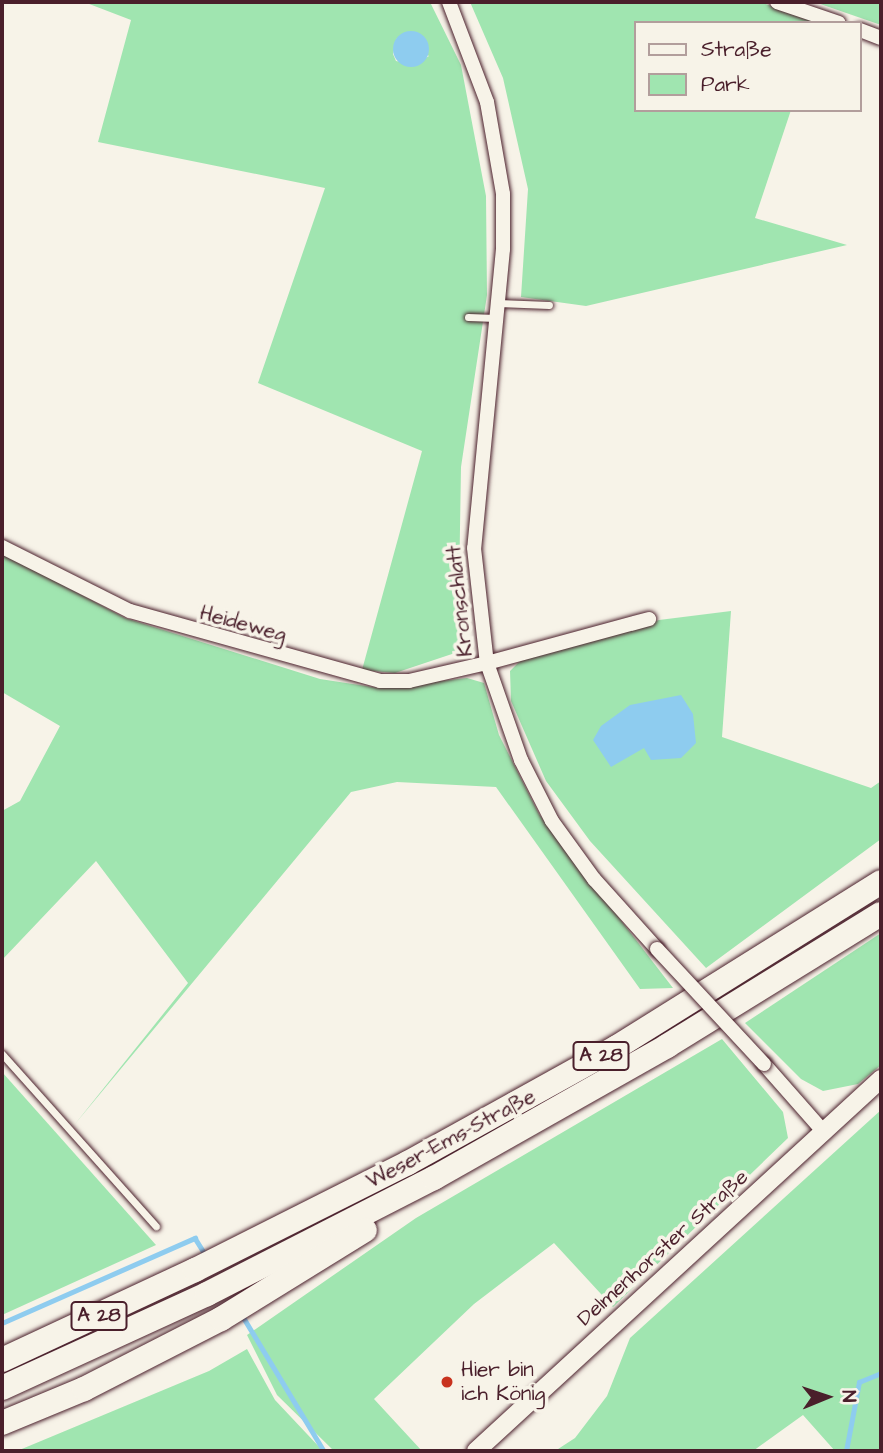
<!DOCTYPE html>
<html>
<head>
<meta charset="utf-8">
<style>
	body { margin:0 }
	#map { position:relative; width:883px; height:1453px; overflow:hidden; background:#f7f3e8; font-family:"Architects Daughter",sans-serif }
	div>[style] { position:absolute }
	.green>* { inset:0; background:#a0e5b0 }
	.water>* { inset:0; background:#8eccef }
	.round { border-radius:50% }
	.stream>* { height:4.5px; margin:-2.25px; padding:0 2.25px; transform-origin:2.25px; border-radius:2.25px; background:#8eccef }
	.roads { filter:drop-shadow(0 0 2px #4a1f2b) drop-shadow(0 0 2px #4a1f2b) }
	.service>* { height:7px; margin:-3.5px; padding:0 3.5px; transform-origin:3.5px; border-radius:3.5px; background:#f7f3e8 }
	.minor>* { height:14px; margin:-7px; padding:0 7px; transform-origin:7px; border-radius:7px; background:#f7f3e8 }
	.tertiary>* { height:18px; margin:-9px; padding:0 9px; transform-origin:9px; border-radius:9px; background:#f7f3e8 }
	.motorway>* { height:24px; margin:-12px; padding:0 12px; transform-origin:12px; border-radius:12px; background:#f7f3e8 }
	.bridges { filter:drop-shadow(0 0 2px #4a1f2b) drop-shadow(0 0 2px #4a1f2b) }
	.minor-bridge>* { height:14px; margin:-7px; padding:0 7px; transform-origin:7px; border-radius:7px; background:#f7f3e8 }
	.dots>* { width:19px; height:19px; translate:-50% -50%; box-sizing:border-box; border:4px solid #f7f3e8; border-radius:50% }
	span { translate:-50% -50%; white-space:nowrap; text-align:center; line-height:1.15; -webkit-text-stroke:7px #f7f3e8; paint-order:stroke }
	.shield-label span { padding:2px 5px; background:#f7f3e8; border:2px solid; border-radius:5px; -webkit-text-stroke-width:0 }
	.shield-label { font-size:19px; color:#4a1f2b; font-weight:700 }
	.street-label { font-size:21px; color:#4a1f2b }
	.poi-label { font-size:21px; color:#4a1f2b }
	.left { translate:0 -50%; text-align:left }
	.frame { position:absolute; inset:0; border:4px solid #4a1f2b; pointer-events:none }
	.legend { position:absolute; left:634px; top:21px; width:228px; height:91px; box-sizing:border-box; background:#f7f3e8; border:2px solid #b29e9c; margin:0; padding:9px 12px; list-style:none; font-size:21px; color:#4a1f2b }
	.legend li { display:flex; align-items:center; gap:14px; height:35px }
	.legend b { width:35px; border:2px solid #b29e9c }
	.north { position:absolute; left:792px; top:1362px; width:70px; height:70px; -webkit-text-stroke:5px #f7f3e8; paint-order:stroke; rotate:88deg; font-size:19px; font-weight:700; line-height:28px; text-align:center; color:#4a1f2b }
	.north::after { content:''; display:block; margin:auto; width:24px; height:32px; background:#4a1f2b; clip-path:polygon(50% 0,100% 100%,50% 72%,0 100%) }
</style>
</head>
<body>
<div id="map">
	<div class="green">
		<div style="clip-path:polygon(evenodd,84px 2px,430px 2px,461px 65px,486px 196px,487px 295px,461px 467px,458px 652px,395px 673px,362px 670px,422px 451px,258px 383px,325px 188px,98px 142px,131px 20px,84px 2px,397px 38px,429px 56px,414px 65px,396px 61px,393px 54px,397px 38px)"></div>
		<div style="clip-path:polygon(470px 2px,760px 2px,821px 23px,636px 23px,636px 110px,791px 110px,755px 218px,847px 245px,586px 306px,521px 297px,528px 189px,503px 78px)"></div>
		<div style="clip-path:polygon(815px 2px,881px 2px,881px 25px,826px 6px)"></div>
		<div style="clip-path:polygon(2px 553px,125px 618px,320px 679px,379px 688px,467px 678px,484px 683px,499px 735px,539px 814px,673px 988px,640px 989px,496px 787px,397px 782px,351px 792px,75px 1124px,188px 983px,96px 861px,2px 960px,2px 811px,20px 801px,60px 726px,2px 692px)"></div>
		<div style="clip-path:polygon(731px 611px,722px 737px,871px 788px,881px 781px,881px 839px,706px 968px,590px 841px,546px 781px,511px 701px,510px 671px,521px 660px,659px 620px)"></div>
		<div style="clip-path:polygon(881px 933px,881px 1065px,858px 1084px,823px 1091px,801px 1079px,745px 1023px)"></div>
		<div style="clip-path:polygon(722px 1039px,783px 1112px,788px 1138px,613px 1307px,554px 1243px,474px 1304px,374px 1399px,422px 1451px,334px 1451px,277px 1395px,247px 1335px,416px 1218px)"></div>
		<div style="clip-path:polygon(2px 1072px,156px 1245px,2px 1315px)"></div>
		<div style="clip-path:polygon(881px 1110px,881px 1451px,835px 1451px,803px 1415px,753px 1451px,555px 1451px,575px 1438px,607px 1396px,630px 1338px)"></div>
		<div style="clip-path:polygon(247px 1349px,275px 1400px,323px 1451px,17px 1451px,209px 1371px)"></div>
	</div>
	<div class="water">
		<div class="round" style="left:393px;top:31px;width:36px;height:36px"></div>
		<div style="clip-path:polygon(681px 695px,693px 714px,696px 743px,681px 758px,651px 760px,644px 748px,611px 767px,593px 740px,601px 726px,630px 705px)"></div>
	</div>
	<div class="stream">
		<div style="left:242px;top:1315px;width:159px;rotate:58.9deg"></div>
		<div style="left:2px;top:1323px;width:211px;rotate:-23.8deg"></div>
		<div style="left:195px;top:1238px;width:22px;rotate:58deg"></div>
		<div style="left:846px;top:1451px;width:70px;rotate:-79.3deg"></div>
		<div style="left:859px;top:1382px;width:24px;rotate:-22deg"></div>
	</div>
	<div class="roads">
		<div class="service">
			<div style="left:498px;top:303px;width:51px;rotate:2.2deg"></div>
			<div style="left:468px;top:317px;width:28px;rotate:2deg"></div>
			<div style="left:2px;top:1054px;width:231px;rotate:48.2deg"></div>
		</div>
		<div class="minor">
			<div style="left:449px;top:2px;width:107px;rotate:69.2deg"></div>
			<div style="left:487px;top:102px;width:93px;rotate:80.1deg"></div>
			<div style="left:503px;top:194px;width:55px;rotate:90deg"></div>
			<div style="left:503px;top:249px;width:300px;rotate:95.5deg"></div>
			<div style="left:474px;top:548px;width:116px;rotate:83.6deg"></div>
			<div style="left:487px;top:663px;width:103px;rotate:70.7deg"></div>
			<div style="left:521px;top:760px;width:68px;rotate:63.1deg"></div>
			<div style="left:552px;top:821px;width:72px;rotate:54.1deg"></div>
			<div style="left:594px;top:879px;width:94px;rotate:48deg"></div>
			<div style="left:777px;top:2px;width:65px;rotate:18.7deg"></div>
			<div style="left:860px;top:30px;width:22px;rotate:21deg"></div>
			<div style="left:2px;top:547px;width:143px;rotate:26.6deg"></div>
			<div style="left:130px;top:611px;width:260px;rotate:15.6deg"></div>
			<div style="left:380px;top:681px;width:29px"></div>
			<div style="left:409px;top:681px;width:80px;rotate:-13deg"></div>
			<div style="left:487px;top:663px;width:168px;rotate:-15.2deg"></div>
			<div style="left:764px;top:1064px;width:91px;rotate:48.6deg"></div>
		</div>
		<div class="tertiary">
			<div style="left:476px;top:1451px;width:550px;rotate:-42.57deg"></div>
		</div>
		<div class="motorway">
			<div style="left:2px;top:1360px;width:213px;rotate:-25deg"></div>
			<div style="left:195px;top:1270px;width:238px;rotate:-26.7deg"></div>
			<div style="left:408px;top:1163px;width:239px;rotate:-29deg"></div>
			<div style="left:617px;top:1047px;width:311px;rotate:-32deg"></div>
			<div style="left:2px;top:1388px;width:226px;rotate:-24.6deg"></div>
			<div style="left:207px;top:1294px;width:255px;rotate:-27.1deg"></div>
			<div style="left:434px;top:1178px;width:268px;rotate:-29.5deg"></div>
			<div style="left:667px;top:1046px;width:251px;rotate:-31.7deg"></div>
			<div style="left:2px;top:1423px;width:89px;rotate:-22.5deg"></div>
			<div style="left:84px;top:1389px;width:154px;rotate:-27.1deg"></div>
			<div style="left:221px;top:1319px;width:169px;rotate:-31.7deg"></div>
		</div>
	</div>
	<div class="bridges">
		<div class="minor-bridge">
			<div style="left:657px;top:949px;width:157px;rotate:47.1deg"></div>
		</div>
	</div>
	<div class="dots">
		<div style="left:447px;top:1382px;background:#c8321e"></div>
	</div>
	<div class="shield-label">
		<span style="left:601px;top:1056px">A 28</span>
		<span style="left:99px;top:1316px">A 28</span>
	</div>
	<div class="street-label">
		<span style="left:460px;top:601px;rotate:-96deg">Kronschlatt</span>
		<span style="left:243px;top:624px;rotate:15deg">Heideweg</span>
		<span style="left:451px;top:1139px;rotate:-28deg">Weser-Ems-Straße</span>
		<span style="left:663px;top:1248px;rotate:-42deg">Delmenhorster Straße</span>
	</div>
	<div class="poi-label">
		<span class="left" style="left:461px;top:1382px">Hier bin<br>ich König</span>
	</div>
	<div class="frame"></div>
	<ul class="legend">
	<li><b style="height:9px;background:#f7f3e8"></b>Straße</li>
	<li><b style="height:19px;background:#a0e5b0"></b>Park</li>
	</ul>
	<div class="north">N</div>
</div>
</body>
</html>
